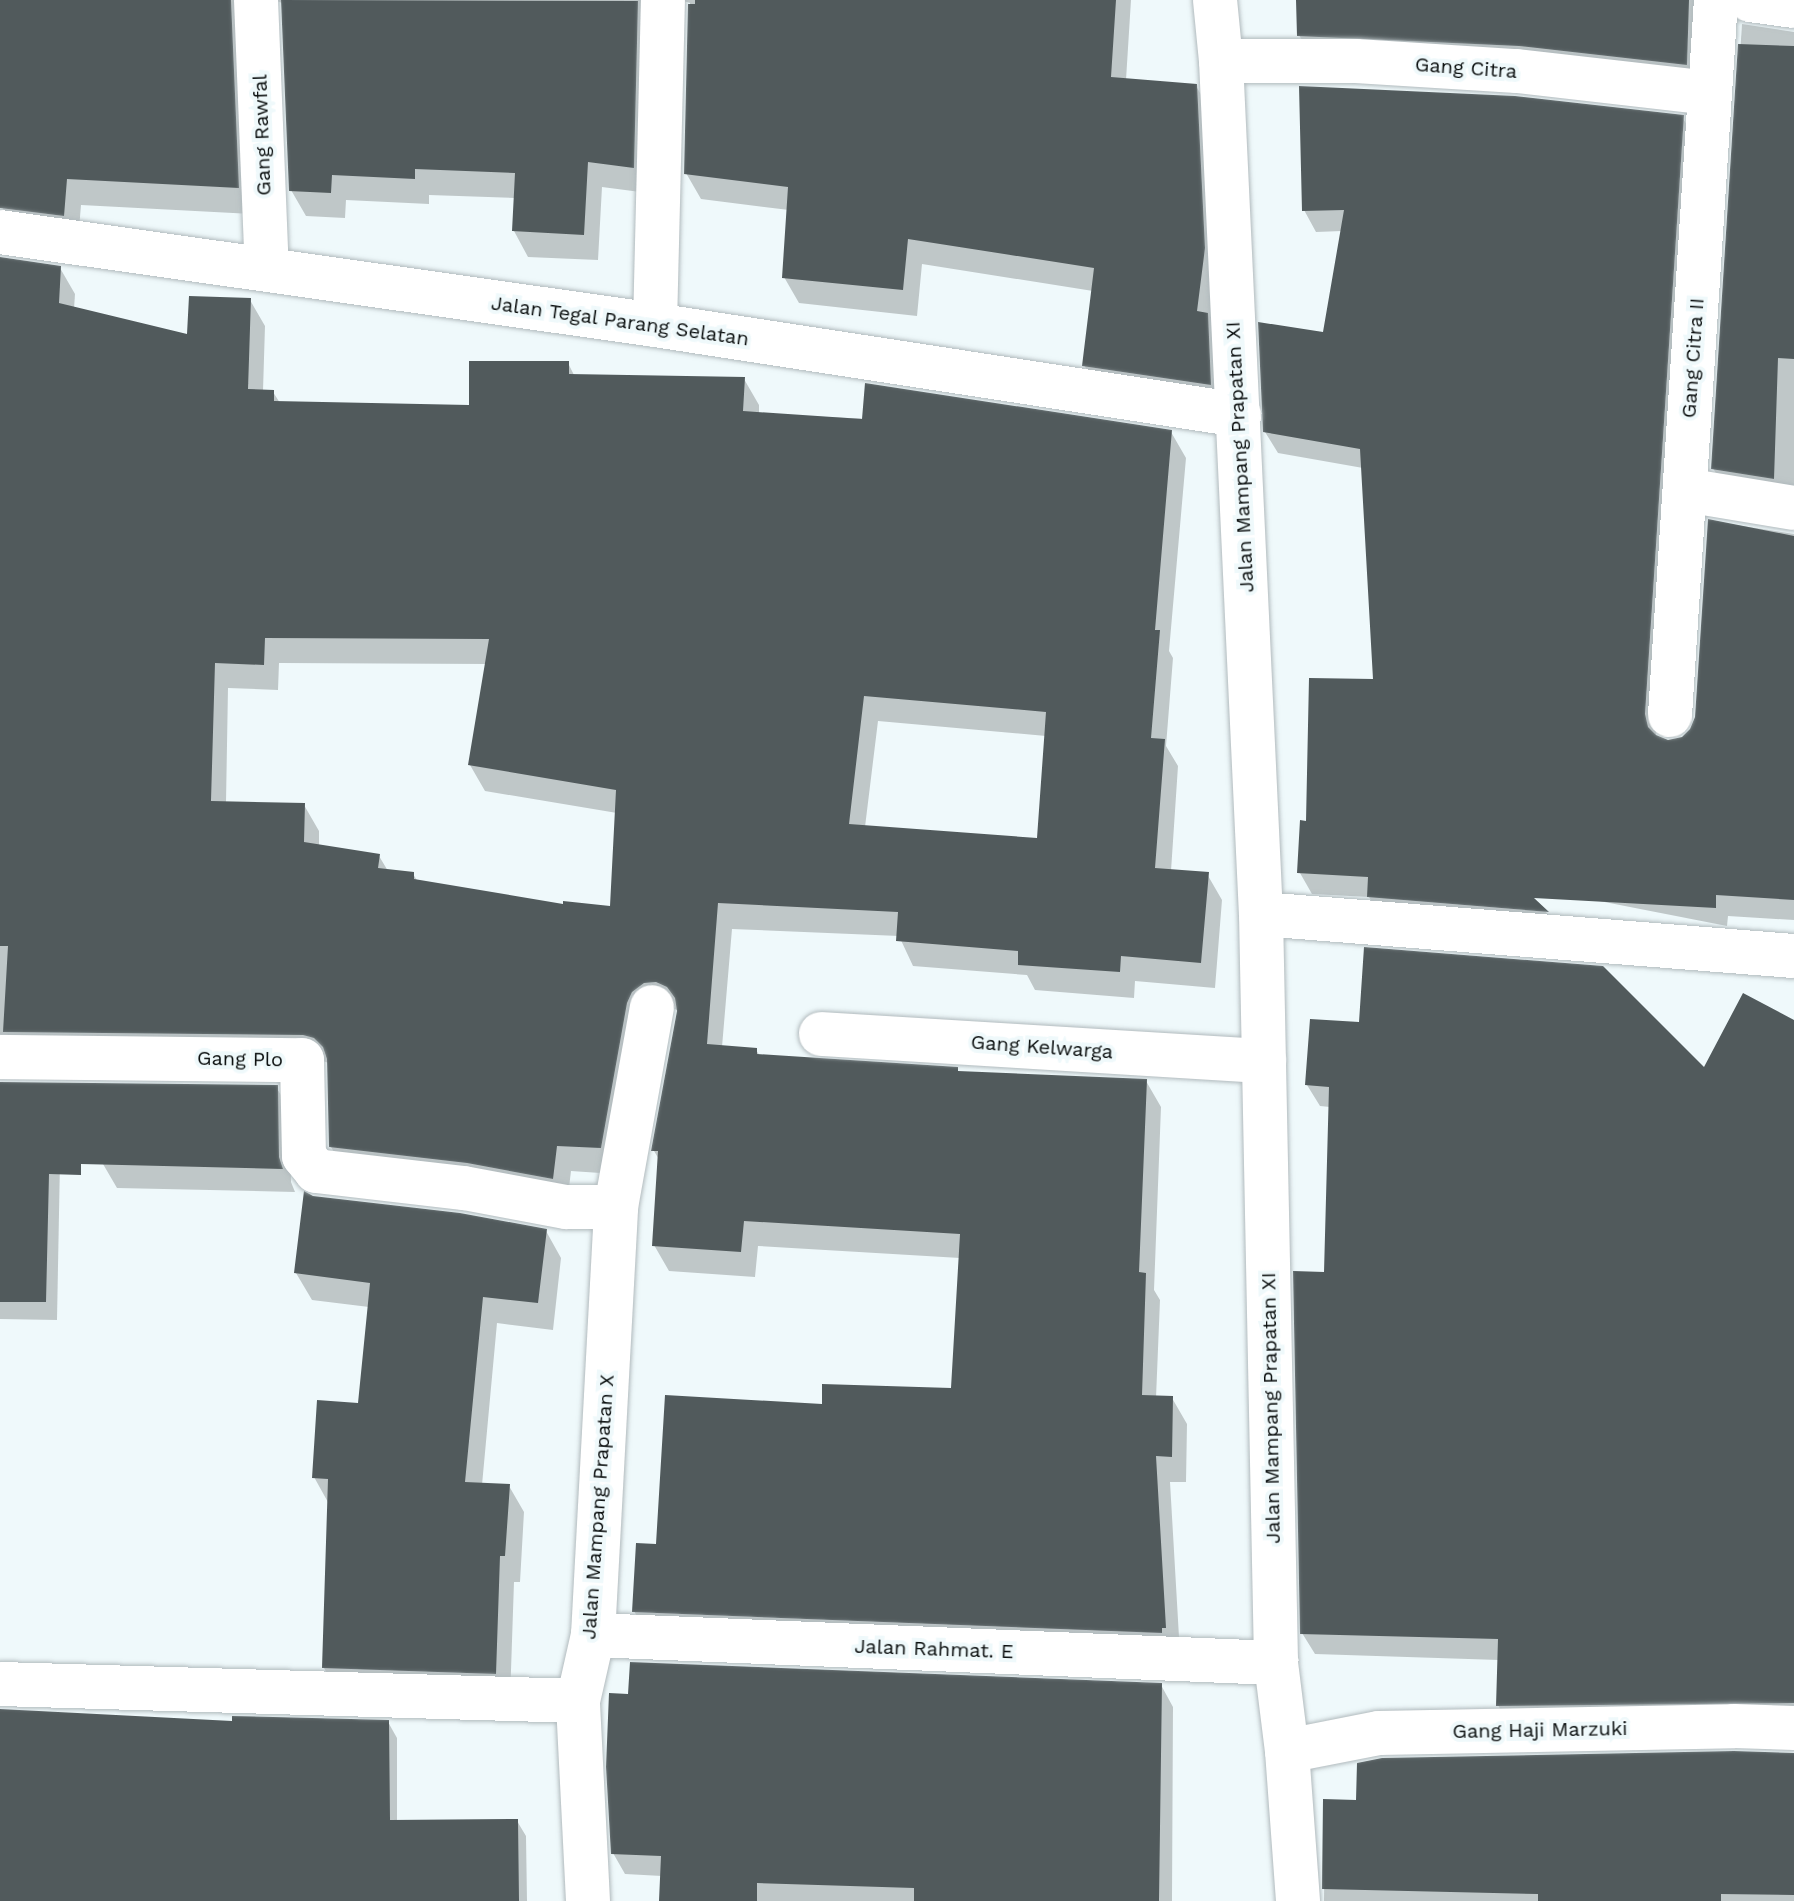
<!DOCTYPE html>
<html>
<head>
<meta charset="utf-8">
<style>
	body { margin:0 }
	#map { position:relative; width:1794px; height:1901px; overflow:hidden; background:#eff9fb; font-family:"Work Sans",sans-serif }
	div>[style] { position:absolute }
	.shadow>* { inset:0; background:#0003 }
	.building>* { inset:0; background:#515a5c }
	.roads { filter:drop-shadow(0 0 2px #b1babd) drop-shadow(0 0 2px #b1babd) }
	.minor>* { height:44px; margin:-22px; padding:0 22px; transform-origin:22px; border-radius:22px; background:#fff }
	span { translate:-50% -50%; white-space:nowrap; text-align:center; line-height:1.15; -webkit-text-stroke:8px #eff9fb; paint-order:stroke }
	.street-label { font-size:20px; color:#090d0d }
</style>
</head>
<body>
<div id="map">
	<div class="shadow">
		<div style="clip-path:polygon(0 0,1131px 0,1126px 80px,1196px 86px,1211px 112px,1225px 410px,1099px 391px,1084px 365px,1093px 291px,922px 264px,917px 316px,799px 303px,784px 277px,789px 210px,701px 199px,686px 173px,690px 3px,680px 0,648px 193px,602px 187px,598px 260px,528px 257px,514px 231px,515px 198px,429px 195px,429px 204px,346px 200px,345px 218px,306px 216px,291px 190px,283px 3px,271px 0,252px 214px,81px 205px,78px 241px,17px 233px,2px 207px)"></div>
		<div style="clip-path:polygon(1298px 0,1715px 0,1698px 86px,1312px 57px,1299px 35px)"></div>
		<div style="clip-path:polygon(1742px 24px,1794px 32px,1794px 501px,1725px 490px,1713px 468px)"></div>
		<div style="clip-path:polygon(1682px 117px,1695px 138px,1656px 736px,1669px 742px,1683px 739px,1693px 729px,1697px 717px,1710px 521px,1794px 534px,1794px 920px,1728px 916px,1727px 926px,1517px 885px,1547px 913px,1558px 932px,1381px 918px,1369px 897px,1312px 894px,1300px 873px,1308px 823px,1375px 681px,1363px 468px,1278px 453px,1265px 432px,1324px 335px,1342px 231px,1316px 232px,1304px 210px)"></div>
		<div style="clip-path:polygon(evenodd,0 259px,60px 268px,75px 294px,74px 309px,189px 336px,250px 300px,265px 326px,263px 391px,273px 392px,280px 403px,471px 407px,568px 363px,575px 377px,744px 379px,759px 405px,759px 414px,1171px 432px,1186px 458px,1169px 651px,1173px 658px,1166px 746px,1178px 766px,1171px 871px,1207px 874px,1222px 900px,1215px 988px,1135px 981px,1134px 998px,1035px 990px,1027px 975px,913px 966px,899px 936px,732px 929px,722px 1047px,756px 1050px,760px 1056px,959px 1073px,1146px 1081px,1161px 1107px,1154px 1290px,1160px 1300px,1156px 1398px,1172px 1398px,1187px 1424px,1186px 1482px,1170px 1482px,1180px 1654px,649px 1637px,634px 1611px,658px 1546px,823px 1406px,953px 1390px,960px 1258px,758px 1246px,755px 1277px,669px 1271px,654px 1245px,660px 1161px,654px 1151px,679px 1011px,673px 1008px,615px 1174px,571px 1171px,567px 1204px,346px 1173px,331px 1147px,329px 1063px,319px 1060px,0 1063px,0 259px,279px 663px,487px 664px,470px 765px,485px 791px,617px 813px,612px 908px,564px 906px,418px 882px,413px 874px,388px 871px,379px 856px,319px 847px,319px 831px,304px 805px,226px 803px,228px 688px,278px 690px,279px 663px,0 259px,878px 721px,1046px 736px,1039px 840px,865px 827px,878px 721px)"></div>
		<div style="clip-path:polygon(1794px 1022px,1794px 1724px,1510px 1726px,1498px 1705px,1499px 1660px,1315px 1654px,1302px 1633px,1326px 1274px,1330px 1107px,1320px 1106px,1307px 1085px,1705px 1070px)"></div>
		<div style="clip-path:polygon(276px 1087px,290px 1110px,291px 1182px,295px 1192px,117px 1188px,103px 1164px)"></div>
		<div style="clip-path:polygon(0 1139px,60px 1161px,57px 1320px,0 1319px)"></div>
		<div style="clip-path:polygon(313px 1198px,546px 1231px,561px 1258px,553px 1330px,497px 1323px,482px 1485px,509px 1486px,524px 1512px,520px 1582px,514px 1582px,510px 1700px,339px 1695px,324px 1668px,329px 1504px,314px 1477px,360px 1405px,369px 1307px,312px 1300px,296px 1273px)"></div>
		<div style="clip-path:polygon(1161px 1685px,1173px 1707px,1172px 1901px,661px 1901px,662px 1876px,625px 1874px,613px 1853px)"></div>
		<div style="clip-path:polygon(0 1711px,234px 1723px,388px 1722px,397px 1738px,397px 1822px,517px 1821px,526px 1836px,527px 1901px,0 1901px)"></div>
		<div style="clip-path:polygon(1794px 1755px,1794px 1901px,1324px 1901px,1325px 1801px,1358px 1802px)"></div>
	</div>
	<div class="building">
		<div style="clip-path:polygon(0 0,231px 0,239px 188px,67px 179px,64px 216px,0 208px)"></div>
		<div style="clip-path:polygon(281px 0,638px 1px,634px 168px,588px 162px,584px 235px,512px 231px,515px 173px,415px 169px,415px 179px,332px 175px,331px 193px,289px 191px)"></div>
		<div style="clip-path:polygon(695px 0,1116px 0,1111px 77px,1197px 84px,1205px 248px,1197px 311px,1208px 313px,1211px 385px,1082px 366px,1094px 268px,908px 239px,903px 290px,782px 278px,788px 187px,684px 174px,688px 4px,695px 4px)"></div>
		<div style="clip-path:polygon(1296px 0,1689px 0,1687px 65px,1519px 46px,1297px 36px)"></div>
		<div style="clip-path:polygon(1738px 44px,1794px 46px,1794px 359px,1778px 358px,1774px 479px,1711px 469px)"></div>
		<div style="clip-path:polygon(1299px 86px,1515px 96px,1684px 115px,1645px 714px,1648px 727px,1656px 735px,1668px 740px,1682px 737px,1690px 729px,1695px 717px,1708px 519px,1794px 536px,1794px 900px,1716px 895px,1716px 908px,1534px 898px,1549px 912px,1367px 897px,1368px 877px,1297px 873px,1300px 820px,1306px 821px,1309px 678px,1373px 679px,1360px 449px,1263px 432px,1258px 322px,1323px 332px,1344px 210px,1302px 211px)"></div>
		<div style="clip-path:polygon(evenodd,0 257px,61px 266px,59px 303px,187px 334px,189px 296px,251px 298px,248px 389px,274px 390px,274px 401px,469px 405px,469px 361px,569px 361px,569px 374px,745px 377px,743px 411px,862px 419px,865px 383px,1172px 430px,1155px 630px,1160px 630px,1151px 738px,1165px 739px,1155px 868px,1209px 872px,1201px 963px,1121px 956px,1120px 972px,1018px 965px,1018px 951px,896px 941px,898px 912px,718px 903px,707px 1044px,757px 1048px,757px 1054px,958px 1067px,958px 1071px,1147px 1079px,1139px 1272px,1146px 1273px,1142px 1395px,1173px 1396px,1172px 1457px,1156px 1456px,1166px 1628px,1162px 1628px,1162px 1633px,632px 1612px,636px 1543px,656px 1544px,665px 1395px,822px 1404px,822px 1384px,951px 1388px,960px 1234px,744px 1221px,741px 1252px,652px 1246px,658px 1151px,651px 1151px,677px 1011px,675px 998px,667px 987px,656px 982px,644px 983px,632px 992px,627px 1003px,601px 1148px,557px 1146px,553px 1179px,467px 1163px,329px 1147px,327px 1059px,323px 1047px,314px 1038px,303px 1035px,3px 1032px,8px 946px,0 946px,0 257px,265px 638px,489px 639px,468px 765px,616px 790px,610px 906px,563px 901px,563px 904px,414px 879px,414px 872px,378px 868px,380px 854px,304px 842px,305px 803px,211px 801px,215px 663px,264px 665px,265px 638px,0 257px,864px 696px,1046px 712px,1037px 838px,849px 824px,864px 696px)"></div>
		<div style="clip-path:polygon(1364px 947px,1603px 966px,1704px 1067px,1743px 993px,1794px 1020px,1794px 1703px,1496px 1706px,1498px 1639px,1300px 1634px,1293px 1271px,1324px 1272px,1329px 1087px,1305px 1085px,1310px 1019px,1359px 1022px)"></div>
		<div style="clip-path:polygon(0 1082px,278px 1085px,279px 1157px,283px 1169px,81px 1164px,81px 1175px,49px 1174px,46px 1302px,0 1302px)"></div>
		<div style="clip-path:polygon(304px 1191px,313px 1196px,460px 1213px,547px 1229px,538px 1303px,483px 1297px,465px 1482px,510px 1484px,505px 1556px,500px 1556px,496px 1674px,322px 1668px,328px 1479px,312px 1478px,317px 1400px,358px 1403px,370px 1283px,294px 1273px)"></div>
		<div style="clip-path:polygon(630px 1662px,1162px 1683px,1159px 1901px,914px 1901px,914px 1888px,757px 1883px,757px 1901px,659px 1901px,661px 1856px,611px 1854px,606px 1767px,609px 1693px,628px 1694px)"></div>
		<div style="clip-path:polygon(0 1709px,232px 1721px,232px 1716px,389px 1720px,390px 1820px,518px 1819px,519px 1901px,0 1901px)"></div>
		<div style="clip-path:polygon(1734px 1751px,1794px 1753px,1794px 1895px,1721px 1894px,1721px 1901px,1538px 1901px,1538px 1894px,1322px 1889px,1323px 1799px,1356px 1800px,1357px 1763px,1382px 1758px)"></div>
	</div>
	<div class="roads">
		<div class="minor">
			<div style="left:256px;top:0;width:269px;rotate:87.7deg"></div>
			<div style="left:1215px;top:0;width:61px;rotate:84.4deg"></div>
			<div style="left:1221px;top:61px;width:854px;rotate:87.32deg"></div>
			<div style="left:1261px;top:914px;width:749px;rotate:88.85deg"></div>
			<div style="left:1276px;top:1663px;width:89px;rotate:82.9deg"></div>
			<div style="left:1287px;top:1751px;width:150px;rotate:85.8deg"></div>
			<div style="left:1750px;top:0;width:44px;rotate:7.8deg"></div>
			<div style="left:1221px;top:61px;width:135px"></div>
			<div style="left:1356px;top:61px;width:161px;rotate:3.6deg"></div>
			<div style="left:1517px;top:71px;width:193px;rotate:6.5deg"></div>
			<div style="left:0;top:232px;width:662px;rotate:8.08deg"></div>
			<div style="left:655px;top:325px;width:591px;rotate:8.76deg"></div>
			<div style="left:655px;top:325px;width:325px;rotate:-88.6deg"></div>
			<div style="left:1685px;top:490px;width:110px;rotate:9.4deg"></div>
			<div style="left:1670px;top:715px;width:716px;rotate:-86.32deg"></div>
			<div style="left:1261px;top:914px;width:535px;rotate:4.51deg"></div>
			<div style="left:821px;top:1034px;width:444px;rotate:3.5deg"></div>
			<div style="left:0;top:1057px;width:302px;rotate:0.6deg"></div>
			<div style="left:302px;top:1060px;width:96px;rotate:88.8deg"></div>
			<div style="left:304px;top:1156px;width:19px;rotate:51deg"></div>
			<div style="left:316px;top:1171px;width:149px;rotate:6.6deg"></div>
			<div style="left:464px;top:1188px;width:104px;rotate:10.6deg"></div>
			<div style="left:566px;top:1207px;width:50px"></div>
			<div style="left:593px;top:1635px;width:684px;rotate:2.35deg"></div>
			<div style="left:0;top:1684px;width:578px;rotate:1.68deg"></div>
			<div style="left:1287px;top:1751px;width:94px;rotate:-11.1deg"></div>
			<div style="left:1379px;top:1733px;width:355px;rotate:-1.1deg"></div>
			<div style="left:1734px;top:1726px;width:60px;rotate:1.9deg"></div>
			<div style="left:588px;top:1901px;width:200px;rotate:-92.9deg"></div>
			<div style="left:578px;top:1701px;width:68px;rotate:-77.2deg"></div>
			<div style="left:593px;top:1635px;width:429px;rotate:-86.9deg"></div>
			<div style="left:616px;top:1207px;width:203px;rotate:-79.8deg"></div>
		</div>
	</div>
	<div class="street-label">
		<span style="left:1466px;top:68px;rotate:4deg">Gang Citra</span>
		<span style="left:262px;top:135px;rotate:-92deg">Gang Rawfal</span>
		<span style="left:620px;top:321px;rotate:8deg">Jalan Tegal Parang Selatan</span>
		<span style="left:1693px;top:358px;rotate:-86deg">Gang Citra II</span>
		<span style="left:1240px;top:457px;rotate:-93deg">Jalan Mampang Prapatan XI</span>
		<span style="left:1042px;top:1047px;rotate:4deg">Gang Kelwarga</span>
		<span style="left:240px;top:1059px;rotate:1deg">Gang Plo</span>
		<span style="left:1271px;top:1408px;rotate:-91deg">Jalan Mampang Prapatan XI</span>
		<span style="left:598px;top:1507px;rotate:-86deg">Jalan Mampang Prapatan X</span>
		<span style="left:934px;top:1649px;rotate:2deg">Jalan Rahmat. E</span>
		<span style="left:1540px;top:1730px;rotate:-1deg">Gang Haji Marzuki</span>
	</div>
</div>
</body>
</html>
